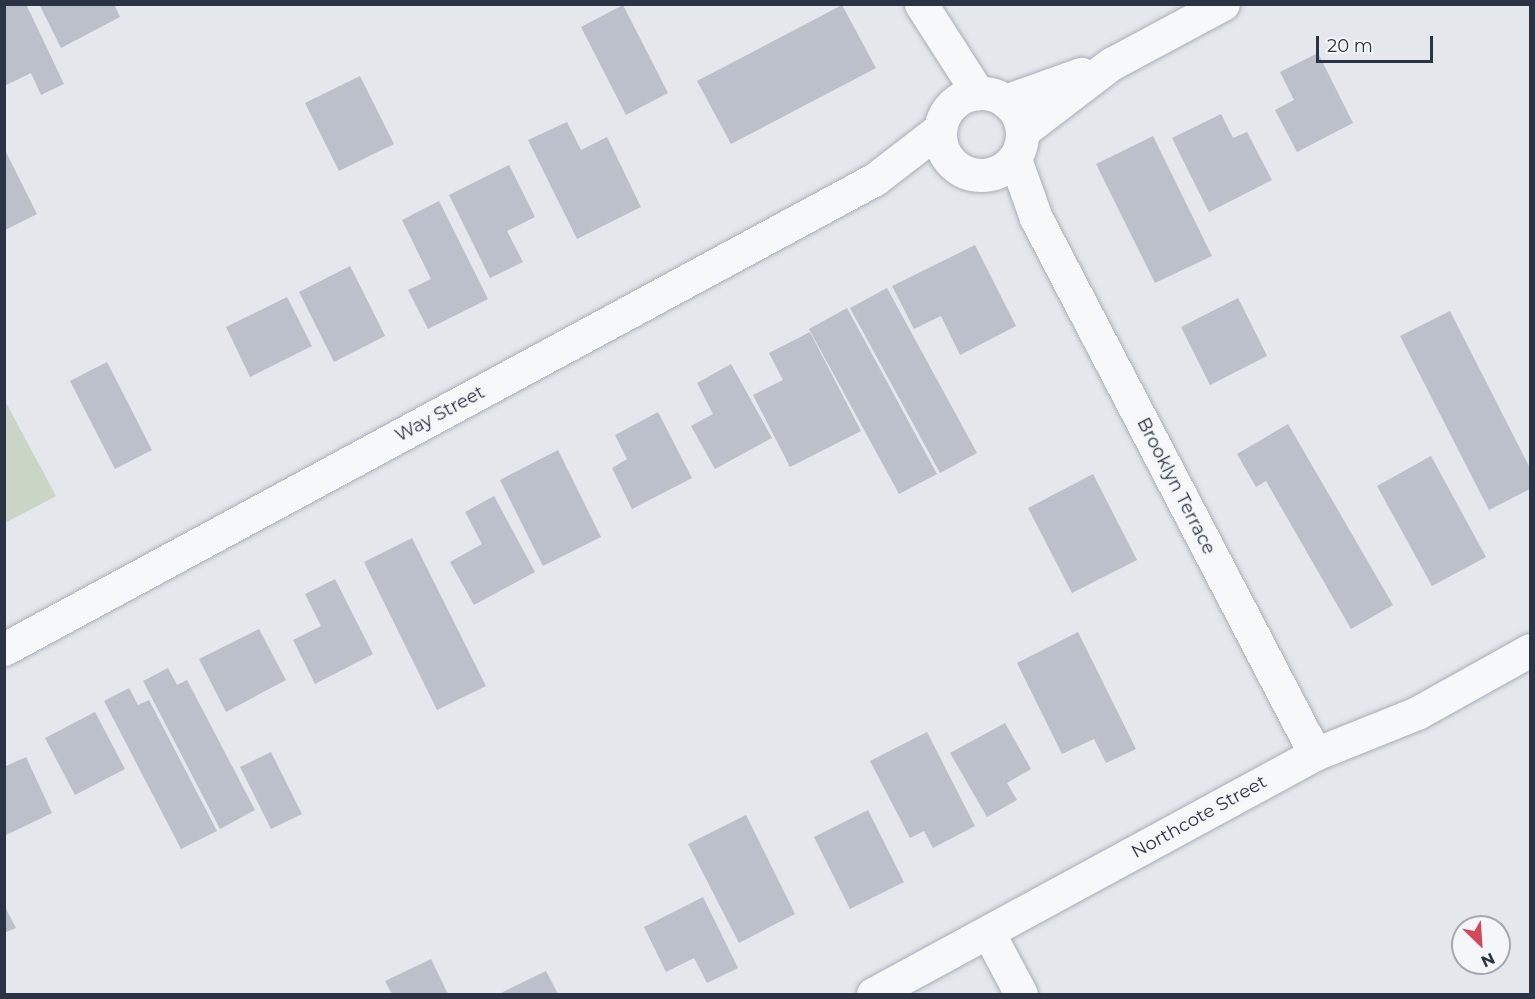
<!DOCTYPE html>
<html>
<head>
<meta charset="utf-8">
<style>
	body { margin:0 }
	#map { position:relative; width:1535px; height:999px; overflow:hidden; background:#e4e7ec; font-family:Montserrat,sans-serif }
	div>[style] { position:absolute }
	.green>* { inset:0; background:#c9d6c5 }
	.building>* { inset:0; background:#bbc0ca }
	.roads { filter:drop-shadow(0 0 2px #a9aeb7) drop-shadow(0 0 2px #a9aeb7) }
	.minor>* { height:33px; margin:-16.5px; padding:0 16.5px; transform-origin:16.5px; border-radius:16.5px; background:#f7f8fa }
	.minor>.ring { margin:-16.5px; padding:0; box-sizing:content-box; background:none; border:33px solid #f7f8fa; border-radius:50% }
	span { translate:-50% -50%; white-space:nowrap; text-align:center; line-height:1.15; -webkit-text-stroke:5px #f4f6f9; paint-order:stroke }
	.street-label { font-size:18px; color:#2b3445 }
	.frame { position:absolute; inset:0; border:6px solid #2b3445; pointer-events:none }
	.north { position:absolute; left:1451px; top:915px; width:60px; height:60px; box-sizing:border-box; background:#f4f6f9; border:2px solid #a4a8b1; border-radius:50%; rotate:155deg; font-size:16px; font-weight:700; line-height:24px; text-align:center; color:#2b3445 }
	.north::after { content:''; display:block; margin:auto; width:21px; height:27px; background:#d1495b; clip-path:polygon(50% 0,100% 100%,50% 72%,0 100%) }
	.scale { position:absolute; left:1316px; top:36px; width:117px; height:27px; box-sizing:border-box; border:3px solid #2b3445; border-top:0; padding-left:8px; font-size:18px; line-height:21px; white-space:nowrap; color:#2b3445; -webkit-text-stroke:4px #f4f6f9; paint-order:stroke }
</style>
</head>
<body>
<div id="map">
	<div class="green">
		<div style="clip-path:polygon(4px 399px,56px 496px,5px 523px,4px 523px)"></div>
	</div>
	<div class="building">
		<div style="clip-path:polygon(4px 4px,26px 4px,64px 84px,41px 95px,31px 73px,4px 86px)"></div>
		<div style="clip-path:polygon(39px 4px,114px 4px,120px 17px,61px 48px)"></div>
		<div style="clip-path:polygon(623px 5px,668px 93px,626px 115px,581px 27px)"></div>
		<div style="clip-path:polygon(842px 5px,876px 68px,731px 144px,697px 81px)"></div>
		<div style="clip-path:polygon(1318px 53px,1353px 123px,1297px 152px,1275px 110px,1294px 100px,1280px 72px)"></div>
		<div style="clip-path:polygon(360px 76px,394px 144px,339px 171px,305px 103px)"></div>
		<div style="clip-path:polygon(1221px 114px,1233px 138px,1247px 132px,1272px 180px,1209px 212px,1172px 138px)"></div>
		<div style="clip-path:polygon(567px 122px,581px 150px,607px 137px,641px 207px,577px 239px,528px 140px)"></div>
		<div style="clip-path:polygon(1153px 136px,1212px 256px,1155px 283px,1096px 164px)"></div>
		<div style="clip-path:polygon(6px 152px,37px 214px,5px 230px,4px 153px)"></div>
		<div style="clip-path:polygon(509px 165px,535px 217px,507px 231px,523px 262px,490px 278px,449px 195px)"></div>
		<div style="clip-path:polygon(439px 201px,488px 299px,428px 329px,408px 290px,431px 279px,402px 220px)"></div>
		<div style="clip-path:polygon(975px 245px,1016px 326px,960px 355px,941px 316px,914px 329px,892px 286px)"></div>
		<div style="clip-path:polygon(350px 266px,385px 336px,334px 362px,299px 292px)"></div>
		<div style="clip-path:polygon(887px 288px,977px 453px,940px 473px,850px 308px)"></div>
		<div style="clip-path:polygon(287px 297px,312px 346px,250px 377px,226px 327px)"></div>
		<div style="clip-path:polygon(1238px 298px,1267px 356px,1210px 385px,1181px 327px)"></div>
		<div style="clip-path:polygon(847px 308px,937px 474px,899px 494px,809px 329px)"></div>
		<div style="clip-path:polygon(1450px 311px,1530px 468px,1530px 489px,1489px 510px,1400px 336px)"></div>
		<div style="clip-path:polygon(810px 332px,861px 431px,790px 467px,753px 395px,783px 380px,769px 353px)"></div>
		<div style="clip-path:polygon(107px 362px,152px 450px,115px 469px,70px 381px)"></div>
		<div style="clip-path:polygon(731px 364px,772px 438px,715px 469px,691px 426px,713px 414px,697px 383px)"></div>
		<div style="clip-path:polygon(658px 412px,692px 478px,632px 509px,612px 468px,627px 459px,615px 435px)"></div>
		<div style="clip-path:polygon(1288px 424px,1393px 605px,1351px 629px,1266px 481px,1256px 487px,1237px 454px)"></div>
		<div style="clip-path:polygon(558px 450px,601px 537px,543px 566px,500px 480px)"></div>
		<div style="clip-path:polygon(1431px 456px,1486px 557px,1432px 586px,1377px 486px)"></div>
		<div style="clip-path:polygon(1093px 474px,1137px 560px,1072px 593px,1028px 508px)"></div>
		<div style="clip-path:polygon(494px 496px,535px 572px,474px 605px,450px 562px,482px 544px,465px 512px)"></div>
		<div style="clip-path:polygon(412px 538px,486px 686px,437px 710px,364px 562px)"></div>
		<div style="clip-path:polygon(335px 579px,373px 654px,315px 684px,293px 640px,321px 626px,305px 594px)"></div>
		<div style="clip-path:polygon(259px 629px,286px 680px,226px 712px,199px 659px)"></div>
		<div style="clip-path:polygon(1078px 632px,1136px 749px,1106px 763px,1094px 739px,1062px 754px,1017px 663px)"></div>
		<div style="clip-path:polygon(168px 668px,177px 685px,187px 680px,255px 810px,220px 829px,143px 681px)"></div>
		<div style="clip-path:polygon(129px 688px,138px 705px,149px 700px,217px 831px,181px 849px,104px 701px)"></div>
		<div style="clip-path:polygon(95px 712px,125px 769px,75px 795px,45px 738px)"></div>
		<div style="clip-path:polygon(1005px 723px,1031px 769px,1007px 783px,1017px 800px,987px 817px,950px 753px)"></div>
		<div style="clip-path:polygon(927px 732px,975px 826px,933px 848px,924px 831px,910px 838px,870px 761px)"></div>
		<div style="clip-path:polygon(271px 752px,302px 814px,271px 829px,240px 767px)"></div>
		<div style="clip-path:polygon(26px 757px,52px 813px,4px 836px,4px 767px)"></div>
		<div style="clip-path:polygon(868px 810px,904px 882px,850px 909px,814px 837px)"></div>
		<div style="clip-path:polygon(746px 815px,795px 914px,739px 943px,688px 844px)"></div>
		<div style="clip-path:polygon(703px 897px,738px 968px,707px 983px,694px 958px,666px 972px,644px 927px)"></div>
		<div style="clip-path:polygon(4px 905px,16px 928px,4px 933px)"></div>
		<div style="clip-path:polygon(431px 959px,448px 994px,392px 994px,385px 981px)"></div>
		<div style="clip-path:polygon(546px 971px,558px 994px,499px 994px)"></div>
	</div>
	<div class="roads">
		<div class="minor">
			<div style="left:921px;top:4px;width:106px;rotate:57.4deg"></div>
			<div class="ring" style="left:940px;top:93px;width:49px;height:49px"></div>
			<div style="left:1005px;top:101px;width:81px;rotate:-19.6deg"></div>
			<div style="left:1023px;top:131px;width:111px;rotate:-37.3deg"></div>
			<div style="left:1111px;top:64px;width:127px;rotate:-28.2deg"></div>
			<div style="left:1015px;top:159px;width:63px;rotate:70.4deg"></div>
			<div style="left:1036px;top:218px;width:604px;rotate:62.5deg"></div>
			<div style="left:4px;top:649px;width:990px;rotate:-28.35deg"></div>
			<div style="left:875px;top:179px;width:82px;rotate:-37.6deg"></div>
			<div style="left:988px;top:932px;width:70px;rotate:62deg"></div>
			<div style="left:873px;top:994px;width:503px;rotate:-28.5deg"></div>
			<div style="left:1315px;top:754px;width:110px;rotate:-21.9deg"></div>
			<div style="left:1417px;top:713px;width:129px;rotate:-29.1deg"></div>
		</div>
	</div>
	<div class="street-label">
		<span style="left:440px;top:414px;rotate:-28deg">Way Street</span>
		<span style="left:1176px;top:486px;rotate:63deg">Brooklyn Terrace</span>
		<span style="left:1199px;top:817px;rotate:-29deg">Northcote Street</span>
	</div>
	<div class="frame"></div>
	<div class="north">N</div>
	<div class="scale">20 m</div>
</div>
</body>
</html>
